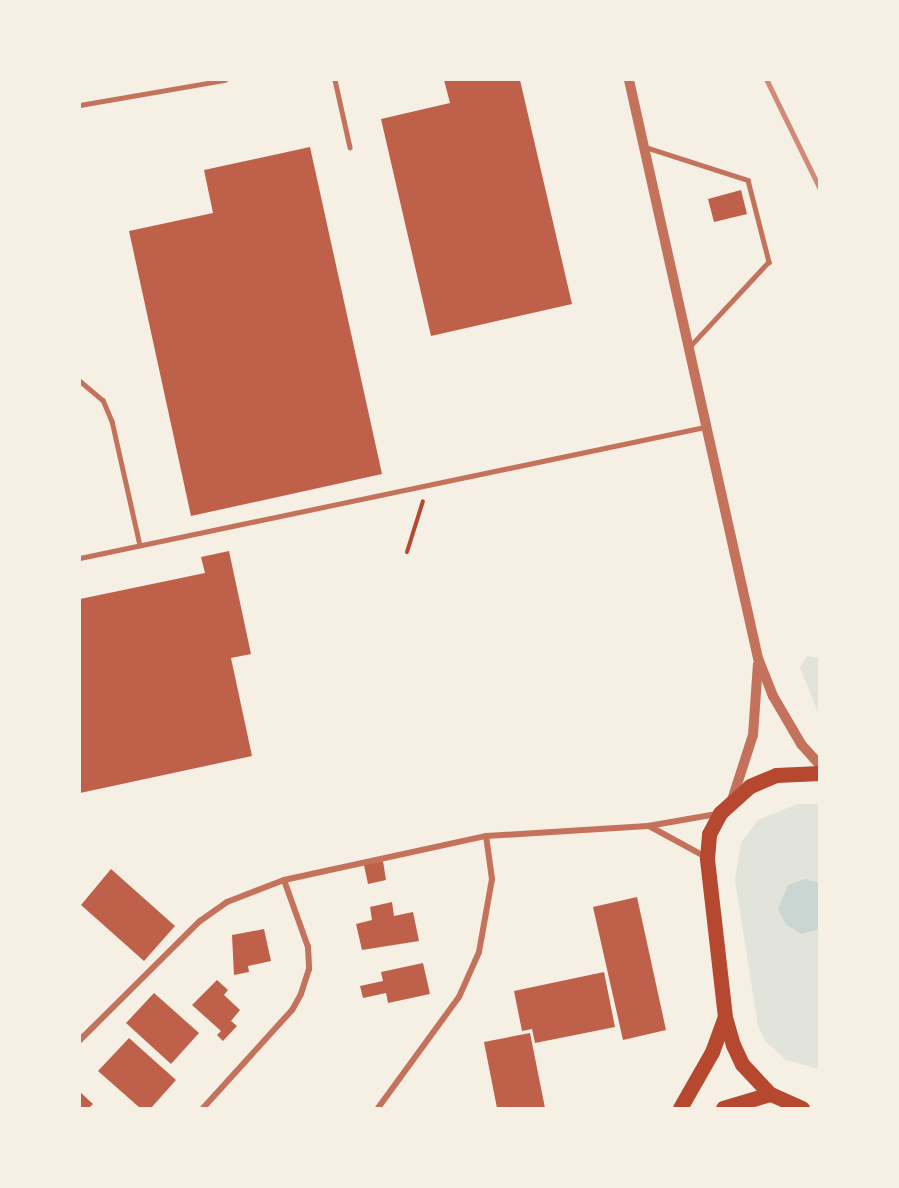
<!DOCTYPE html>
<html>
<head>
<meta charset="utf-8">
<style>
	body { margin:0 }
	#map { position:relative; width:899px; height:1188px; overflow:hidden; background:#f6efe4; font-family:Barlow,sans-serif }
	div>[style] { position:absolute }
	.green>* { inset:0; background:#e2e4dc }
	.water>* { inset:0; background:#c9d6d2 }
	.building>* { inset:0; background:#bf614a }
	.path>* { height:4px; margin:-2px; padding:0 2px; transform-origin:2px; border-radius:2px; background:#b5482f }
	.service>* { height:4.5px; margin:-2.25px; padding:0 2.25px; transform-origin:2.25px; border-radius:2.25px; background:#c5725c }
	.minor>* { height:6px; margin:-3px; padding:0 3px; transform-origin:3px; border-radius:3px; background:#c5725c }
	.tertiary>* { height:10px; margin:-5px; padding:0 5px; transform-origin:5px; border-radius:5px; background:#c5725c }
	.primary>* { height:15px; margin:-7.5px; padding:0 7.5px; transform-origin:7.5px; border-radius:7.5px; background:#b5482f }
	.rail>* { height:4.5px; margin:-2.25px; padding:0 2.25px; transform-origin:2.25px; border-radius:2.25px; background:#cf8b77 }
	span { translate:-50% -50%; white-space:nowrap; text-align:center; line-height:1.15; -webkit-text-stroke:6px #f6efe4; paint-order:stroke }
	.frame { position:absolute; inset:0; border:81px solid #f6efe4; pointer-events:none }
</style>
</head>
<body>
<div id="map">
	<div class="green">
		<div style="clip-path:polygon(807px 656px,819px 658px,819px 715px,800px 668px)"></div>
		<div style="clip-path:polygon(797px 804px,819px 804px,819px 1069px,786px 1060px,766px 1042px,758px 1026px,735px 880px,741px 843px,758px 820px)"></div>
	</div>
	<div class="water">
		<div style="clip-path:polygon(805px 879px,819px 883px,819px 929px,802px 934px,786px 925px,778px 909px,788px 885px)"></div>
	</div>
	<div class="building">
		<div style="clip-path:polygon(444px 80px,520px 80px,572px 304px,431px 336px,381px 119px,450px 103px)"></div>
		<div style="clip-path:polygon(310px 147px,382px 474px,191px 516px,129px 231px,213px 213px,204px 170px)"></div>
		<div style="clip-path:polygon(741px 190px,747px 214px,714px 222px,708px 199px)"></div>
		<div style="clip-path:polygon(229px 551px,251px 654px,231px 658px,252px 756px,80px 793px,80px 599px,205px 573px,201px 557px)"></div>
		<div style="clip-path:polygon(383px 861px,386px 880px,368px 884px,364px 865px)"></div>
		<div style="clip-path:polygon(111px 869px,175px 926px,144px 961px,81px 905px)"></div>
		<div style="clip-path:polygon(637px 897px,666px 1030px,623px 1040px,593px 907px)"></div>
		<div style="clip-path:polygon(392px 902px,394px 916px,413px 912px,419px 941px,362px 950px,356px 924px,372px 920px,370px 907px)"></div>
		<div style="clip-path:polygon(264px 929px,271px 961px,248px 966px,249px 972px,234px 975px,232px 935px)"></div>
		<div style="clip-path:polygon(423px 963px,430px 994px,388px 1003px,386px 993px,363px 998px,360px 986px,383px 981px,381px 972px)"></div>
		<div style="clip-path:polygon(604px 972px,615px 1027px,535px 1043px,532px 1029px,522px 1031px,514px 991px)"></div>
		<div style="clip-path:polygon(217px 980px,228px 990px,224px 995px,240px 1010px,231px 1021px,237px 1026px,223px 1041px,217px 1035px,221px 1031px,192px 1005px)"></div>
		<div style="clip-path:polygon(154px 993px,199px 1033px,171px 1064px,126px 1023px)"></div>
		<div style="clip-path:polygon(530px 1033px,545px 1108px,497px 1108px,484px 1042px)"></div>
		<div style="clip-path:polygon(129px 1038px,176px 1080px,151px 1108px,140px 1108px,98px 1071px)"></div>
		<div style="clip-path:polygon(80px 1092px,93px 1104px,89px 1108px,80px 1108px)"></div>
	</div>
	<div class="path">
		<div style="left:407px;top:552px;width:53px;rotate:-72.6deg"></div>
	</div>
	<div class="service">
		<div style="left:335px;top:80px;width:69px;rotate:77.4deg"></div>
		<div style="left:80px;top:105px;width:147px;rotate:-9.8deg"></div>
		<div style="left:645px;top:147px;width:108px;rotate:17.8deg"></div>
		<div style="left:748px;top:180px;width:85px;rotate:75.6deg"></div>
		<div style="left:769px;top:262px;width:116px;rotate:132.9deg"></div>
		<div style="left:80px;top:381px;width:30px;rotate:40deg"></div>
		<div style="left:103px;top:400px;width:23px;rotate:67deg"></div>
		<div style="left:112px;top:421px;width:127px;rotate:77.3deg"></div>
		<div style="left:80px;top:558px;width:639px;rotate:-11.84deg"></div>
	</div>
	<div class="minor">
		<div style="left:649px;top:826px;width:65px;rotate:28.5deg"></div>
		<div style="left:284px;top:880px;width:207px;rotate:-12.3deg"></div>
		<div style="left:486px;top:836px;width:162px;rotate:-3.5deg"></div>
		<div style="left:648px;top:826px;width:70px;rotate:-9.9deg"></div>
		<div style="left:80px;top:1040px;width:169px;rotate:-44.8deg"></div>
		<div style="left:200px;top:921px;width:33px;rotate:-35deg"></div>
		<div style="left:227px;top:902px;width:61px;rotate:-21.1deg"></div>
		<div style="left:284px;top:880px;width:71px;rotate:70.3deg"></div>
		<div style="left:308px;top:947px;width:22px;rotate:87deg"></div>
		<div style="left:309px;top:969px;width:26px;rotate:108deg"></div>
		<div style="left:301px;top:994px;width:18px;rotate:119deg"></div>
		<div style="left:292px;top:1010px;width:132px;rotate:132.2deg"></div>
		<div style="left:378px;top:1108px;width:137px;rotate:-53.9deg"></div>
		<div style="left:459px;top:997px;width:49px;rotate:-66deg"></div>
		<div style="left:479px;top:952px;width:74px;rotate:-79.9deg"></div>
		<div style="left:492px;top:879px;width:43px;rotate:-97.9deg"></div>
	</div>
	<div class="tertiary">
		<div style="left:629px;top:80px;width:592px;rotate:77.42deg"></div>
		<div style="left:758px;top:658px;width:41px;rotate:68.5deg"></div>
		<div style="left:773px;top:696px;width:56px;rotate:59.7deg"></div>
		<div style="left:801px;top:744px;width:28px;rotate:48deg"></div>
		<div style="left:732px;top:800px;width:68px;rotate:-72.1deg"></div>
		<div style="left:753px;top:735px;width:71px;rotate:-86deg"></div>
	</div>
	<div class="primary">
		<div style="left:680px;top:1108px;width:64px;rotate:-60.3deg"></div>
		<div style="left:712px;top:1052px;width:37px;rotate:-70deg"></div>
		<div style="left:723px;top:1108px;width:49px;rotate:-16.6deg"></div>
		<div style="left:802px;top:1108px;width:35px;rotate:-156deg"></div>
		<div style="left:770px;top:1094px;width:41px;rotate:-133deg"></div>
		<div style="left:742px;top:1064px;width:21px;rotate:-115deg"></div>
		<div style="left:733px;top:1045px;width:29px;rotate:-106deg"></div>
		<div style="left:725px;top:1017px;width:160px;rotate:-96.5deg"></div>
		<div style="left:707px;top:858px;width:24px;rotate:-85deg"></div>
		<div style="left:709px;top:834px;width:24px;rotate:-62deg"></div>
		<div style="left:720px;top:813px;width:40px;rotate:-42deg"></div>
		<div style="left:750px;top:786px;width:28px;rotate:-23deg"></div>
		<div style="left:776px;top:775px;width:44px;rotate:-2.6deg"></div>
	</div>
	<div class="rail">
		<div style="left:767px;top:80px;width:120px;rotate:63.9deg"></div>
	</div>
	<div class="frame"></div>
</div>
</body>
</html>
